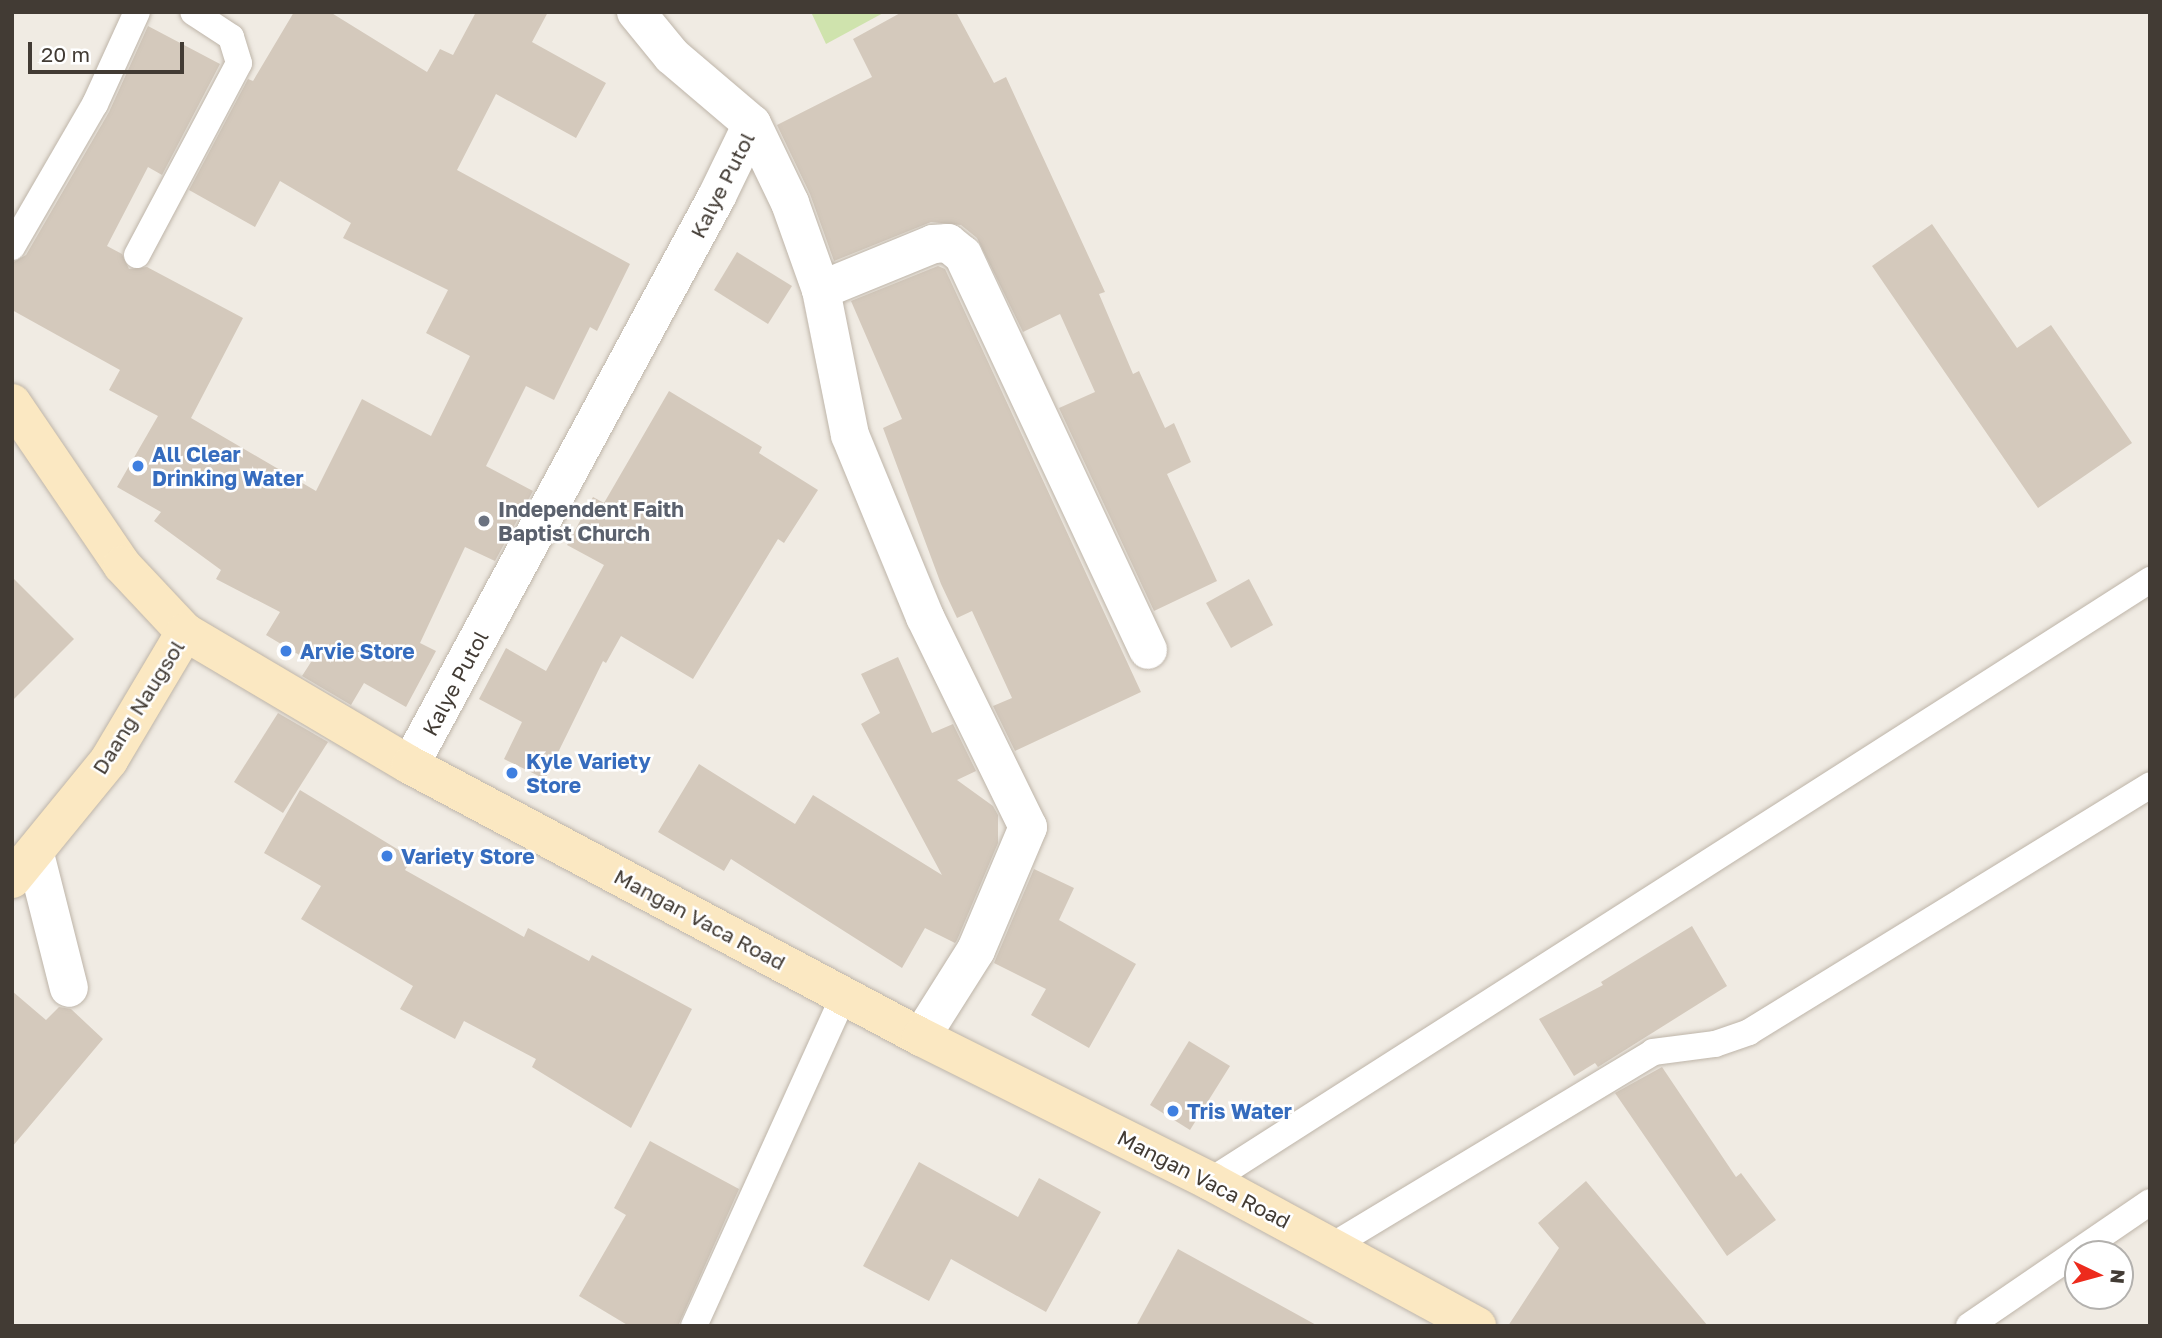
<!DOCTYPE html>
<html>
<head>
<meta charset="utf-8">
<style>
	body { margin:0 }
	#map { position:relative; width:2162px; height:1338px; overflow:hidden; background:#f0ebe3; font-family:"Golos Text",sans-serif }
	div>[style] { position:absolute }
	.green>* { inset:0; background:#cfe3ad }
	.building>* { inset:0; background:#d4c9bc }
	.roads { filter:drop-shadow(0 0 2px #beb5a9) drop-shadow(0 0 2px #beb5a9) }
	.lane>* { height:26px; margin:-13px; padding:0 13px; transform-origin:13px; border-radius:13px; background:#fff }
	.street>* { height:38px; margin:-19px; padding:0 19px; transform-origin:19px; border-radius:19px; background:#fff }
	.secondary>* { height:38px; margin:-19px; padding:0 19px; transform-origin:19px; border-radius:19px; background:#fbe8c2 }
	.dots>* { width:19px; height:19px; translate:-50% -50%; box-sizing:border-box; border:4px solid #fff; border-radius:50% }
	span { translate:-50% -50%; white-space:nowrap; text-align:center; line-height:1.15; -webkit-text-stroke:5px #fff; paint-order:stroke }
	.street-label { font-size:21px; color:#423b34 }
	.shop-label { font-size:21px; color:#366cbe; font-weight:700 }
	.left { translate:0 -50%; text-align:left }
	.worship-label { font-size:21px; color:#5b616d; font-weight:700 }
	.frame { position:absolute; inset:0; border:14px solid #423b34; pointer-events:none }
	.north { position:absolute; left:2064px; top:1240px; width:70px; height:70px; box-sizing:border-box; background:#fff; border:2px solid #b3b1ae; border-radius:50%; rotate:95deg; font-size:19px; font-weight:700; line-height:28px; text-align:center; color:#423b34 }
	.north::after { content:''; display:block; margin:auto; width:24px; height:32px; background:#ed2b1d; clip-path:polygon(50% 0,100% 100%,50% 72%,0 100%) }
	.scale { position:absolute; left:28px; top:42px; width:156px; height:32px; box-sizing:border-box; border:4px solid #423b34; border-top:0; padding-left:9px; font-size:21px; line-height:24px; white-space:nowrap; color:#423b34; -webkit-text-stroke:5px #fff; paint-order:stroke }
</style>
</head>
<body>
<div id="map">
	<div class="green">
		<div style="clip-path:polygon(811px 12px,885px 12px,826px 44px)"></div>
	</div>
	<div class="building">
		<div style="clip-path:polygon(294px 12px,330px 12px,427px 72px,440px 49px,453px 55px,476px 12px,548px 12px,532px 42px,606px 83px,576px 138px,496px 94px,457px 170px,630px 264px,597px 331px,590px 327px,554px 400px,526px 386px,486px 466px,533px 491px,495px 561px,465px 547px,420px 643px,436px 651px,406px 707px,364px 683px,351px 705px,302px 676px,311px 662px,266px 635px,280px 612px,216px 579px,221px 570px,154px 521px,161px 512px,117px 487px,158px 416px,109px 390px,120px 370px,12px 310px,12px 263px,26px 255px,109px 112px,148px 26px,220px 64px,162px 175px,148px 167px,107px 246px,122px 254px,129px 269px,147px 267px,243px 318px,191px 418px,316px 491px,362px 399px,431px 436px,470px 356px,426px 333px,448px 290px,343px 238px,351px 223px,280px 181px,255px 227px,189px 190px,248px 79px,253px 81px)"></div>
		<div style="clip-path:polygon(902px 12px,956px 12px,994px 83px,1006px 77px,1105px 292px,1099px 294px,1133px 374px,1139px 371px,1165px 428px,1174px 423px,1191px 462px,1167px 474px,1217px 581px,1154px 611px,1059px 408px,1095px 392px,1060px 314px,1023px 332px,977px 238px,961px 225px,931px 222px,834px 261px,810px 194px,777px 125px,872px 77px,853px 39px)"></div>
		<div style="clip-path:polygon(1932px 224px,2017px 348px,2051px 325px,2132px 443px,2038px 508px,1872px 266px)"></div>
		<div style="clip-path:polygon(737px 252px,792px 286px,768px 324px,714px 290px)"></div>
		<div style="clip-path:polygon(938px 266px,945px 269px,1141px 692px,1015px 751px,993px 706px,1012px 698px,972px 611px,957px 618px,941px 584px,883px 428px,902px 419px,851px 301px)"></div>
		<div style="clip-path:polygon(669px 391px,762px 447px,759px 453px,818px 490px,784px 543px,778px 539px,693px 679px,621px 636px,606px 663px,603px 661px,545px 779px,504px 759px,522px 722px,479px 699px,506px 648px,546px 671px,604px 565px,567px 545px,593px 497px,604px 503px)"></div>
		<div style="clip-path:polygon(12px 577px,74px 639px,12px 701px)"></div>
		<div style="clip-path:polygon(1249px 579px,1273px 625px,1231px 648px,1206px 603px)"></div>
		<div style="clip-path:polygon(898px 657px,932px 733px,953px 724px,976px 771px,957px 780px,993px 806px,998px 815px,998px 843px,957px 940px,955px 943px,925px 928px,902px 968px,731px 859px,724px 871px,658px 832px,699px 764px,795px 824px,813px 795px,942px 875px,861px 724px,880px 713px,861px 674px)"></div>
		<div style="clip-path:polygon(278px 713px,328px 742px,283px 813px,234px 782px)"></div>
		<div style="clip-path:polygon(300px 790px,412px 858px,405px 870px,524px 937px,528px 928px,589px 961px,592px 955px,692px 1009px,631px 1128px,532px 1067px,536px 1059px,464px 1021px,455px 1039px,400px 1009px,413px 986px,301px 919px,321px 886px,264px 853px)"></div>
		<div style="clip-path:polygon(1034px 869px,1074px 888px,1059px 920px,1136px 964px,1089px 1048px,1031px 1015px,1046px 989px,994px 963px)"></div>
		<div style="clip-path:polygon(1692px 926px,1727px 986px,1598px 1067px,1595px 1063px,1574px 1076px,1539px 1019px,1603px 985px,1601px 982px)"></div>
		<div style="clip-path:polygon(12px 991px,46px 1020px,59px 1007px,71px 1009px,103px 1039px,12px 1147px)"></div>
		<div style="clip-path:polygon(1189px 1041px,1230px 1066px,1190px 1130px,1150px 1105px)"></div>
		<div style="clip-path:polygon(1662px 1067px,1736px 1177px,1741px 1173px,1776px 1220px,1727px 1256px,1615px 1093px)"></div>
		<div style="clip-path:polygon(650px 1141px,739px 1189px,678px 1326px,629px 1326px,579px 1296px,626px 1215px,614px 1208px)"></div>
		<div style="clip-path:polygon(919px 1162px,1018px 1217px,1039px 1178px,1101px 1212px,1046px 1312px,951px 1259px,929px 1301px,863px 1266px)"></div>
		<div style="clip-path:polygon(1586px 1181px,1708px 1326px,1508px 1326px,1559px 1248px,1538px 1223px)"></div>
		<div style="clip-path:polygon(1178px 1249px,1318px 1326px,1136px 1326px)"></div>
	</div>
	<div class="roads">
		<div class="lane">
			<div style="left:12px;top:247px;width:165px;rotate:-59.9deg"></div>
			<div style="left:95px;top:104px;width:101px;rotate:-65.5deg"></div>
			<div style="left:137px;top:255px;width:217px;rotate:-62deg"></div>
			<div style="left:239px;top:63px;width:27px;rotate:-107deg"></div>
			<div style="left:231px;top:37px;width:45px;rotate:-146.7deg"></div>
			<div style="left:1210px;top:1181px;width:1116px;rotate:-32.59deg"></div>
			<div style="left:1332px;top:1246px;width:375px;rotate:-31.1deg"></div>
			<div style="left:1653px;top:1052px;width:63px;rotate:-7.4deg"></div>
			<div style="left:1715px;top:1044px;width:36px;rotate:-19deg"></div>
			<div style="left:1749px;top:1032px;width:471px;rotate:-31.6deg"></div>
			<div style="left:694px;top:1326px;width:363px;rotate:-65.6deg"></div>
			<div style="left:1969px;top:1326px;width:219px;rotate:-34.4deg"></div>
		</div>
		<div class="street">
			<div style="left:636px;top:12px;width:57px;rotate:50.7deg"></div>
			<div style="left:672px;top:56px;width:105px;rotate:40.4deg"></div>
			<div style="left:821px;top:290px;width:121px;rotate:-22.3deg"></div>
			<div style="left:933px;top:244px;width:15px;rotate:-4deg"></div>
			<div style="left:948px;top:243px;width:19px;rotate:39deg"></div>
			<div style="left:963px;top:255px;width:436px;rotate:64.9deg"></div>
			<div style="left:410px;top:765px;width:647px;rotate:-61.65deg"></div>
			<div style="left:717px;top:196px;width:80px;rotate:-64.1deg"></div>
			<div style="left:752px;top:124px;width:88px;rotate:64.3deg"></div>
			<div style="left:790px;top:203px;width:92px;rotate:70.4deg"></div>
			<div style="left:821px;top:290px;width:148px;rotate:78.7deg"></div>
			<div style="left:850px;top:435px;width:197px;rotate:67.6deg"></div>
			<div style="left:925px;top:617px;width:234px;rotate:63.9deg"></div>
			<div style="left:1028px;top:827px;width:134px;rotate:112.9deg"></div>
			<div style="left:976px;top:950px;width:103px;rotate:122.3deg"></div>
			<div style="left:35px;top:854px;width:138px;rotate:75.8deg"></div>
		</div>
		<div class="secondary">
			<div style="left:12px;top:403px;width:196px;rotate:55.8deg"></div>
			<div style="left:122px;top:565px;width:92px;rotate:46.8deg"></div>
			<div style="left:185px;top:632px;width:261px;rotate:30.6deg"></div>
			<div style="left:410px;top:765px;width:579px;rotate:28.03deg"></div>
			<div style="left:921px;top:1037px;width:323px;rotate:26.5deg"></div>
			<div style="left:1210px;top:1181px;width:304px;rotate:28.5deg"></div>
			<div style="left:12px;top:879px;width:154px;rotate:-50.8deg"></div>
			<div style="left:109px;top:760px;width:149px;rotate:-59.3deg"></div>
		</div>
	</div>
	<div class="dots">
		<div style="left:138px;top:466px;background:#3f7fe0"></div>
		<div style="left:484px;top:521px;background:#6b7280"></div>
		<div style="left:286px;top:651px;background:#3f7fe0"></div>
		<div style="left:512px;top:773px;background:#3f7fe0"></div>
		<div style="left:387px;top:856px;background:#3f7fe0"></div>
		<div style="left:1173px;top:1111px;background:#3f7fe0"></div>
	</div>
	<div class="street-label">
		<span style="left:722px;top:185px;rotate:-63deg">Kalye Putol</span>
		<span style="left:455px;top:683px;rotate:-62deg">Kalye Putol</span>
		<span style="left:138px;top:707px;rotate:-58deg">Daang Naugsol</span>
		<span style="left:700px;top:919px;rotate:28deg">Mangan Vaca Road</span>
		<span style="left:1204px;top:1179px;rotate:27deg">Mangan Vaca Road</span>
	</div>
	<div class="shop-label">
		<span class="left" style="left:152px;top:466px">All Clear<br>Drinking Water</span>
		<span class="left" style="left:300px;top:651px">Arvie Store</span>
		<span class="left" style="left:526px;top:773px">Kyle Variety<br>Store</span>
		<span class="left" style="left:401px;top:856px">Variety Store</span>
		<span class="left" style="left:1187px;top:1111px">Tris Water</span>
	</div>
	<div class="worship-label">
		<span class="left" style="left:498px;top:521px">Independent Faith<br>Baptist Church</span>
	</div>
	<div class="frame"></div>
	<div class="north">N</div>
	<div class="scale">20 m</div>
</div>
</body>
</html>
